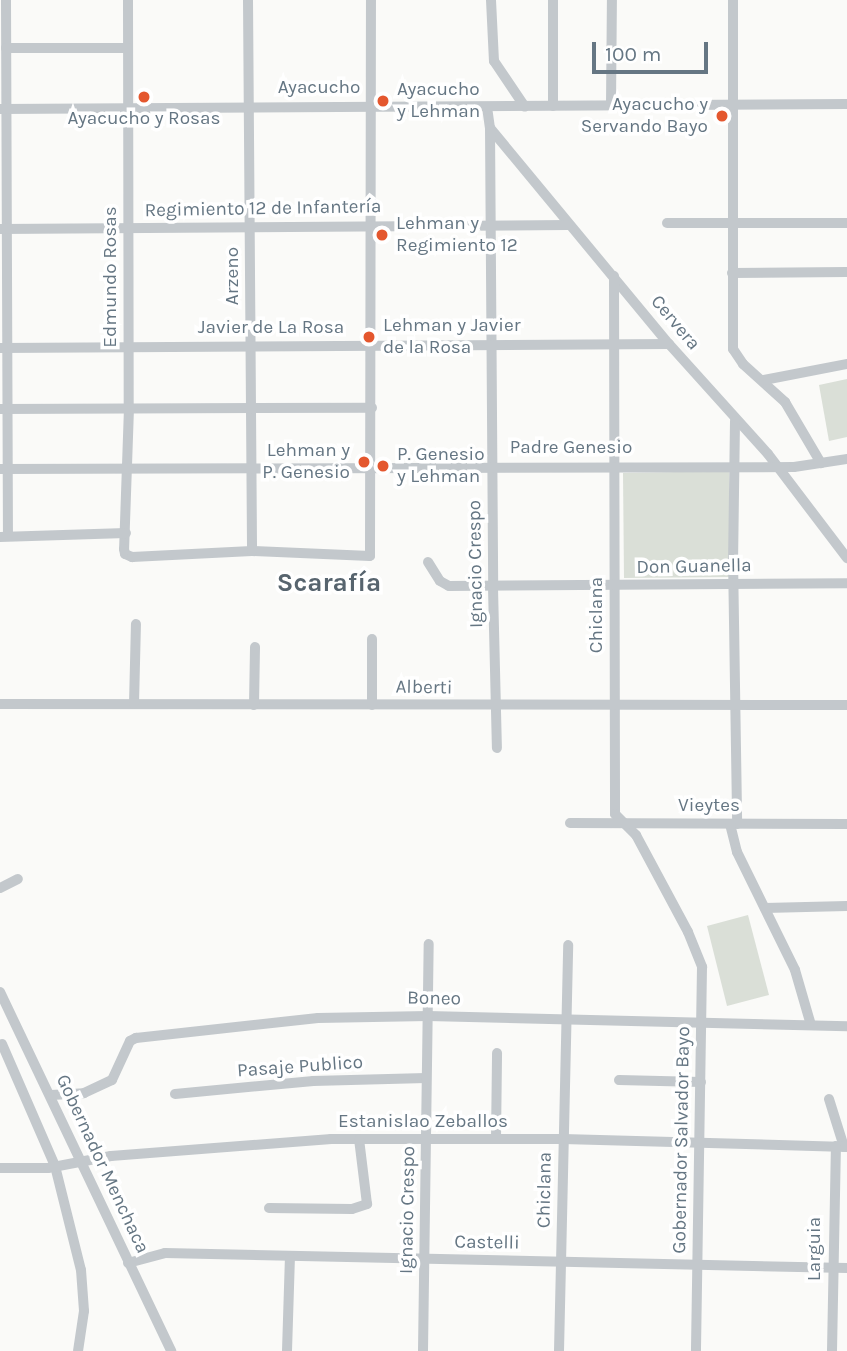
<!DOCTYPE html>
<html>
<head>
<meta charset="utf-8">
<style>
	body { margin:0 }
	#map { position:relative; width:847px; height:1351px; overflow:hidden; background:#fafaf8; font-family:Karla,sans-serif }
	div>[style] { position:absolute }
	.green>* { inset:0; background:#dadfd7 }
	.minor>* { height:10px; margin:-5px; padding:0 5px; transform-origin:5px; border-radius:5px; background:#c3c8cc }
	.dots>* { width:19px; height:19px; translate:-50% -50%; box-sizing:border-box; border:4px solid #fff; border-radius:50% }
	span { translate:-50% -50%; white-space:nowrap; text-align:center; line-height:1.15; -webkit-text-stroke:7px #fff; paint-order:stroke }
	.street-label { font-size:19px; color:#657683 }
	.poi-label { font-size:19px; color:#657683 }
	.left { translate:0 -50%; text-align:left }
	.right { translate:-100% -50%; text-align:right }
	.district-label { font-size:26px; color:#57646e; font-weight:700 }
	.scale { position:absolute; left:592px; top:42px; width:116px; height:32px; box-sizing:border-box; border:4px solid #657683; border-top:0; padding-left:9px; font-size:21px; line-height:24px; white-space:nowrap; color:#657683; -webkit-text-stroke:5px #fff; paint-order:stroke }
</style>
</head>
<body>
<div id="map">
	<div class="green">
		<div style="clip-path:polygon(847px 379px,847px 437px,829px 441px,819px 385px)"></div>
		<div style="clip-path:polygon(729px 471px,730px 577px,624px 578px,623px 473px)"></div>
		<div style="clip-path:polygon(748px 915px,769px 995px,727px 1006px,707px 926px)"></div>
	</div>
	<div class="minor">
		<div style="left:6px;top:0;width:536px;rotate:89.79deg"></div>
		<div style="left:128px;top:0;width:408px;rotate:89.9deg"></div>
		<div style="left:129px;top:408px;width:141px;rotate:92deg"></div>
		<div style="left:124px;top:549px;width:5px;rotate:79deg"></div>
		<div style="left:125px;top:554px;width:8px;rotate:23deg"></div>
		<div style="left:132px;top:557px;width:120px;rotate:-2.9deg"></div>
		<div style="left:252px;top:551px;width:118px;rotate:2.4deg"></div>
		<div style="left:370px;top:556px;width:556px;rotate:-89.9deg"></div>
		<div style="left:248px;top:0;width:551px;rotate:89.58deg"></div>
		<div style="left:491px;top:0;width:61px;rotate:87.2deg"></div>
		<div style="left:494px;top:61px;width:55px;rotate:56deg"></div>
		<div style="left:733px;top:0;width:349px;rotate:90deg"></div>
		<div style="left:733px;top:349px;width:18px;rotate:56deg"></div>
		<div style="left:743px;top:364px;width:57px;rotate:42.1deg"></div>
		<div style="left:785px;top:402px;width:71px;rotate:59.5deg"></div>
		<div style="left:6px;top:48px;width:122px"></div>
		<div style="left:611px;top:105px;width:105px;rotate:-89.5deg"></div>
		<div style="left:553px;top:106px;width:106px;rotate:-90deg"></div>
		<div style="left:487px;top:107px;width:21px;rotate:82deg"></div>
		<div style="left:490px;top:128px;width:281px;rotate:50.4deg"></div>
		<div style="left:669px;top:344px;width:148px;rotate:48deg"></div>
		<div style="left:768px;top:454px;width:131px;rotate:52.8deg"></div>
		<div style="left:0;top:109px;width:847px;rotate:-0.34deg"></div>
		<div style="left:490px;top:128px;width:460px;rotate:89.6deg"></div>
		<div style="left:493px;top:588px;width:160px;rotate:88.6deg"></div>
		<div style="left:667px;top:223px;width:180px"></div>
		<div style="left:0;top:229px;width:568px;rotate:-0.4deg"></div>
		<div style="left:732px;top:273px;width:115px;rotate:-0.5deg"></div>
		<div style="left:614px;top:276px;width:538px;rotate:89.89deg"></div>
		<div style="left:615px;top:814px;width:30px;rotate:45deg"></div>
		<div style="left:636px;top:835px;width:110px;rotate:61.8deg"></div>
		<div style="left:688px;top:932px;width:38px;rotate:68deg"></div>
		<div style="left:702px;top:967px;width:384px;rotate:90.9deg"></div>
		<div style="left:0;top:348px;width:669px;rotate:-0.34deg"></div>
		<div style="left:764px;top:380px;width:85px;rotate:-10.9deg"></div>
		<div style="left:0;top:409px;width:372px;rotate:-0.2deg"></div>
		<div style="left:735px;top:421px;width:137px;rotate:90.8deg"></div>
		<div style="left:733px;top:558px;width:266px;rotate:89.1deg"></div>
		<div style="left:0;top:469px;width:794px;rotate:-0.14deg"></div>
		<div style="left:794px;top:467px;width:54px;rotate:-8.6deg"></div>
		<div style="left:0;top:537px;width:126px;rotate:-1.8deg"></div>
		<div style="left:428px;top:562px;width:22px;rotate:58deg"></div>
		<div style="left:440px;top:581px;width:10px;rotate:29deg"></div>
		<div style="left:449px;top:586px;width:398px;rotate:-0.4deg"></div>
		<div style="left:0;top:704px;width:847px;rotate:0.07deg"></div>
		<div style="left:134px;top:704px;width:80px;rotate:-88.6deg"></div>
		<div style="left:254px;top:705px;width:58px;rotate:-89deg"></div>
		<div style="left:372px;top:705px;width:66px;rotate:-90deg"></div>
		<div style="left:570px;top:823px;width:277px;rotate:0.2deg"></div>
		<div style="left:730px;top:824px;width:29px;rotate:76deg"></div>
		<div style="left:737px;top:852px;width:131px;rotate:63.8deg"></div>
		<div style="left:795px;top:970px;width:57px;rotate:73.8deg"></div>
		<div style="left:0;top:888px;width:20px;rotate:-27deg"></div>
		<div style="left:765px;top:908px;width:82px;rotate:-1.4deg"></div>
		<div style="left:0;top:992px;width:398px;rotate:64.5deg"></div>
		<div style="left:2px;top:1044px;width:133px;rotate:66.5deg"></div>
		<div style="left:55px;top:1166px;width:107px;rotate:76deg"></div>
		<div style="left:81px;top:1270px;width:41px;rotate:85.8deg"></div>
		<div style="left:84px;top:1311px;width:40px;rotate:98.5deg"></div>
		<div style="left:619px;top:1080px;width:82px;rotate:1.4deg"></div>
		<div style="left:175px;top:1094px;width:139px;rotate:-5.4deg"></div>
		<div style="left:313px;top:1081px;width:113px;rotate:-1.5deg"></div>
		<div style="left:51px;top:1095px;width:33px;rotate:-3deg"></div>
		<div style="left:84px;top:1093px;width:31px;rotate:-25deg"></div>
		<div style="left:112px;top:1080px;width:43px;rotate:-65.2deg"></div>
		<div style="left:130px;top:1041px;width:7px;rotate:-27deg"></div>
		<div style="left:136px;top:1038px;width:183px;rotate:-6.3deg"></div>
		<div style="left:318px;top:1018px;width:110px;rotate:-1deg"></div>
		<div style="left:428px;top:1016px;width:419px;rotate:1.4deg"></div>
		<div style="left:829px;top:1099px;width:50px;rotate:72.6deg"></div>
		<div style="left:496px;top:1139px;width:86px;rotate:-89.3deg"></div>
		<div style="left:0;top:1168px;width:48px"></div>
		<div style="left:48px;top:1168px;width:64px;rotate:-10.8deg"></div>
		<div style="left:111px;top:1156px;width:221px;rotate:-4.4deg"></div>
		<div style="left:331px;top:1139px;width:232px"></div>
		<div style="left:563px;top:1139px;width:284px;rotate:1.6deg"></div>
		<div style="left:269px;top:1208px;width:83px;rotate:0.7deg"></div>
		<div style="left:352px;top:1209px;width:16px;rotate:-18deg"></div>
		<div style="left:367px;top:1204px;width:65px;rotate:-97deg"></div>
		<div style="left:128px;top:1263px;width:38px;rotate:-15deg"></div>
		<div style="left:165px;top:1253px;width:682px;rotate:1.26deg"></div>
		<div style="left:287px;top:1351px;width:93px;rotate:-88.2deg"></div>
		<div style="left:423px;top:1351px;width:407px;rotate:-89.2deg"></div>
		<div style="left:559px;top:1351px;width:406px;rotate:-88.7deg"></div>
		<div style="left:832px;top:1351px;width:205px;rotate:-88.9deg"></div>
	</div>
	<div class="dots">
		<div style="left:144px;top:97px;background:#e4572e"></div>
		<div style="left:383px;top:101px;background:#e4572e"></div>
		<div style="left:722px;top:116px;background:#e4572e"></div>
		<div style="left:382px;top:235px;background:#e4572e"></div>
		<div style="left:369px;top:337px;background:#e4572e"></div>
		<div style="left:364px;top:462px;background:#e4572e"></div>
		<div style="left:383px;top:466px;background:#e4572e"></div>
	</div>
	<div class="street-label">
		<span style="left:319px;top:88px">Ayacucho</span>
		<span style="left:263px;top:209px;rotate:-1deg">Regimiento 12 de Infantería</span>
		<span style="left:233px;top:276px;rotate:-90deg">Arzeno</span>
		<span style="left:111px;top:277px;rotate:-90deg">Edmundo Rosas</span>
		<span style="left:675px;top:323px;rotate:50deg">Cervera</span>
		<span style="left:271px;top:328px">Javier de La Rosa</span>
		<span style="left:571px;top:448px">Padre Genesio</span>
		<span style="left:476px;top:564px;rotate:-91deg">Ignacio Crespo</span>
		<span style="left:694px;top:567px;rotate:-1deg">Don Guanella</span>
		<span style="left:597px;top:615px;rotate:-90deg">Chiclana</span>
		<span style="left:424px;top:688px;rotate:1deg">Alberti</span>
		<span style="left:709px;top:806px">Vieytes</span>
		<span style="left:434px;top:999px;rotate:1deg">Boneo</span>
		<span style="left:300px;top:1067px;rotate:-4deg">Pasaje Publico</span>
		<span style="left:423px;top:1122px">Estanislao Zeballos</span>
		<span style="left:682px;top:1140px;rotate:-89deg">Gobernador Salvador Bayo</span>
		<span style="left:102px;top:1164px;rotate:65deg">Gobernador Menchaca</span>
		<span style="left:545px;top:1190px;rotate:-89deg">Chiclana</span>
		<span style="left:408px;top:1210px;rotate:-89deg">Ignacio Crespo</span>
		<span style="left:487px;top:1243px;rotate:1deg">Castelli</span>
		<span style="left:815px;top:1249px;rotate:-90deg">Larguia</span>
	</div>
	<div class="poi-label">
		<span class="left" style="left:397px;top:101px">Ayacucho<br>y Lehman</span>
		<span class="right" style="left:708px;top:116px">Ayacucho y<br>Servando Bayo</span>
		<span style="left:144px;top:119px">Ayacucho y Rosas</span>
		<span class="left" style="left:396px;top:235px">Lehman y<br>Regimiento 12</span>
		<span class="left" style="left:383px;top:337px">Lehman y Javier<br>de la Rosa</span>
		<span class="right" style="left:350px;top:462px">Lehman y<br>P. Genesio</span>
		<span class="left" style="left:397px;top:466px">P. Genesio<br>y Lehman</span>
	</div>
	<div class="district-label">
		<span style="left:329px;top:583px">Scarafía</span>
	</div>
	<div class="scale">100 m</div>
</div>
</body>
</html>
